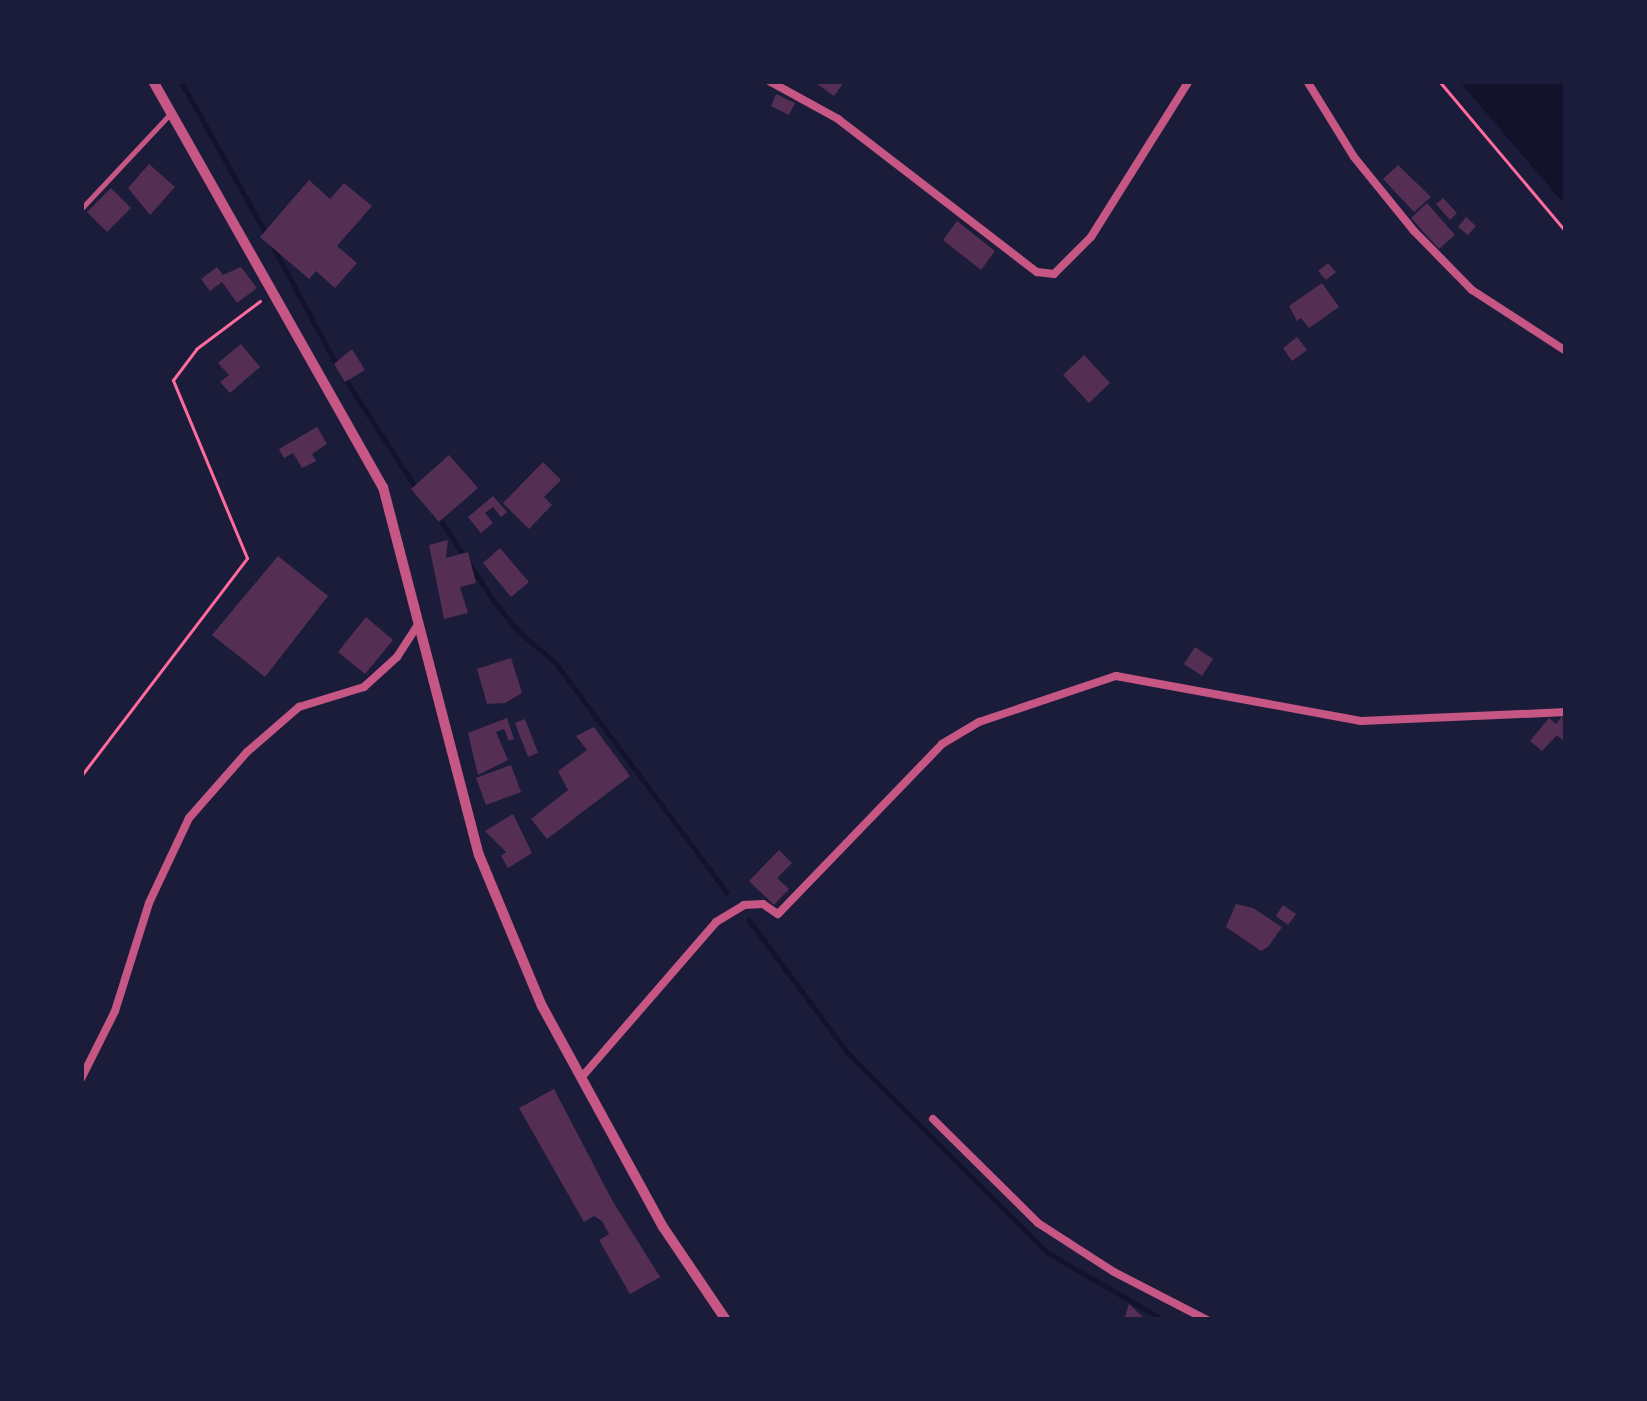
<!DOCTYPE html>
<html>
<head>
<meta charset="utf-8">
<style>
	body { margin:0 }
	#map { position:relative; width:1647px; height:1401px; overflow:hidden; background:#1b1b3a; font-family:"Roboto Serif",serif }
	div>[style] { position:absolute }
	.water>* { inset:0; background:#12122b }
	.stream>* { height:4.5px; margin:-2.25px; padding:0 2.25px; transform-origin:2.25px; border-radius:2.25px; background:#12122b }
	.building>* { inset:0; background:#542f53 }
	.path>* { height:3px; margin:-1.5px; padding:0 1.5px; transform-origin:1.5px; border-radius:1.5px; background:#ff6b9d }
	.service>* { height:4.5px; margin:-2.25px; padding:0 2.25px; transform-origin:2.25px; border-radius:2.25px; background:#c65784 }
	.minor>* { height:8px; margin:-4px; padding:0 4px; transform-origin:4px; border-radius:4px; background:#c65784 }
	.tertiary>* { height:10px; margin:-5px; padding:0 5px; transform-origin:5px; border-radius:5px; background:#c65784 }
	span { translate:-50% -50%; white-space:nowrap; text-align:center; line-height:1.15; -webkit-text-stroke:9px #1b1b3a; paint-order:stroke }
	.frame { position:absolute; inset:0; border:84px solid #1b1b3a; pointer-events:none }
</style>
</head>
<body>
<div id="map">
	<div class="water">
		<div style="clip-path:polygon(1459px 81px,1566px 81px,1566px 206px)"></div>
	</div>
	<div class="stream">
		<div style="left:181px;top:81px;width:174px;rotate:60.8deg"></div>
		<div style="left:274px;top:248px;width:133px;rotate:61.7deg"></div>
		<div style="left:346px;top:380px;width:132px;rotate:57deg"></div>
		<div style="left:440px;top:519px;width:98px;rotate:56.6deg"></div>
		<div style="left:494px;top:601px;width:40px;rotate:51deg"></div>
		<div style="left:519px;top:632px;width:48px;rotate:40deg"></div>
		<div style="left:556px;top:663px;width:286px;rotate:53.3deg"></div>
		<div style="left:749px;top:920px;width:166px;rotate:53.3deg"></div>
		<div style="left:848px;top:1053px;width:281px;rotate:45deg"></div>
		<div style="left:1047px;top:1252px;width:135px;rotate:30.2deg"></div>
	</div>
	<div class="building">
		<div style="clip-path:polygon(813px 81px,845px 81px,834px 96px)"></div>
		<div style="clip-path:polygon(776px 94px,795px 103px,789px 115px,771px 106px)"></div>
		<div style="clip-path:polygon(149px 164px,175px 187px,150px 215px,128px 188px)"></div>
		<div style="clip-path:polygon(1398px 165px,1431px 197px,1414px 212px,1383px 179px)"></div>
		<div style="clip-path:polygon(309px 180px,330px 199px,344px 183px,372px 206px,337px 246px,357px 263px,335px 288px,316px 271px,309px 279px,260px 237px)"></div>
		<div style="clip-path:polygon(111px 188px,131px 208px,107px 232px,87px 212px)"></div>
		<div style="clip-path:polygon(1443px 198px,1457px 213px,1450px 220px,1436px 204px)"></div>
		<div style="clip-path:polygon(1427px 203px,1455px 235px,1439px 249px,1411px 218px)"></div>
		<div style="clip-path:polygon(1466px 217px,1476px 226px,1468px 235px,1458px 227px)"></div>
		<div style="clip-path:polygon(957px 221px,995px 251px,981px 270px,943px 240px)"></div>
		<div style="clip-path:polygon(1328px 263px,1336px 272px,1326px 280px,1318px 271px)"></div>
		<div style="clip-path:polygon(217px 267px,223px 275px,241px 267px,257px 288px,237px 303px,222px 282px,210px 291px,201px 279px)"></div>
		<div style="clip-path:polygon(1322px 283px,1339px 307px,1309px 328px,1301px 318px,1297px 321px,1289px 306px)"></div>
		<div style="clip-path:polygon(1297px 337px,1307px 350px,1292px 361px,1283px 348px)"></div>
		<div style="clip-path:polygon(241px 344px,260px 367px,230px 393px,220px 382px,229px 375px,218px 363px)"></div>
		<div style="clip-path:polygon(352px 349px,365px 370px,345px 382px,334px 364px)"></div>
		<div style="clip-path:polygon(1084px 355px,1110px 383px,1089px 403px,1063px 375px)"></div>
		<div style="clip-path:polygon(317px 427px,327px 444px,312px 454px,316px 461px,302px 468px,293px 453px,284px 458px,279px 449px)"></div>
		<div style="clip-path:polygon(449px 455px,478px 488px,439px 522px,411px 489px)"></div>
		<div style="clip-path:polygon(543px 462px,561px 480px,544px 497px,552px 505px,529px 529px,503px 503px)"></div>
		<div style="clip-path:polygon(493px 496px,507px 512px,501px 517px,493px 507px,485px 513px,493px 523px,481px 533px,468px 517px)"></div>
		<div style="clip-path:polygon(448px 540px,446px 558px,468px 552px,476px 583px,460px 587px,468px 613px,444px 619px,429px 545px)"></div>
		<div style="clip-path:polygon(500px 548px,529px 582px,511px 597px,483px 563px)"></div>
		<div style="clip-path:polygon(278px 556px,328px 596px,265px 677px,212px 635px)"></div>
		<div style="clip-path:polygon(366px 617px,393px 640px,365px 674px,338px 652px)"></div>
		<div style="clip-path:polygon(1195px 647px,1213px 659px,1202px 676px,1184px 664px)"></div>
		<div style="clip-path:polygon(511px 658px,522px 693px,505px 703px,487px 704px,477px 669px)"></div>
		<div style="clip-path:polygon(1562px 716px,1566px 743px,1557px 735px,1542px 751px,1530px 741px,1549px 718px,1556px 724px)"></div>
		<div style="clip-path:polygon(507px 718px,514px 739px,509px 741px,504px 729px,496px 732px,508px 760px,478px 775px,468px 733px)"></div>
		<div style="clip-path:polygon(525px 719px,538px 753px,528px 757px,515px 723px)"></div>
		<div style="clip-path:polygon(594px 727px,630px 776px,547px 839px,531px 819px,568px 790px,558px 771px,587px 750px,576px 736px)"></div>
		<div style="clip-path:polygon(511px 765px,521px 792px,486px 805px,476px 778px)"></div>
		<div style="clip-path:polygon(513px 814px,532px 853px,508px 868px,501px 856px,506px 852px,485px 831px)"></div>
		<div style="clip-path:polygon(779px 850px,792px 863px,777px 878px,789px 889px,774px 905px,749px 881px)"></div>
		<div style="clip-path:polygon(1236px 904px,1253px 908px,1282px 927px,1268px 947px,1261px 951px,1226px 927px)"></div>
		<div style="clip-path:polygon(1283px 905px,1296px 914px,1288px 925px,1276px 916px)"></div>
		<div style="clip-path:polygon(554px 1089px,612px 1200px,660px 1277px,630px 1294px,599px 1240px,609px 1234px,602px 1221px,594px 1216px,584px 1222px,519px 1108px)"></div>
		<div style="clip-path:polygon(1129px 1304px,1146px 1320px,1124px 1320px)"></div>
	</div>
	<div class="path">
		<div style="left:1439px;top:81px;width:197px;rotate:49.9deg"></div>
		<div style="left:81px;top:776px;width:274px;rotate:-52.7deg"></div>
		<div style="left:247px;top:558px;width:193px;rotate:-112.6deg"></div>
		<div style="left:173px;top:380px;width:39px;rotate:-53deg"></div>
		<div style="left:196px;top:349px;width:80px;rotate:-36.9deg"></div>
	</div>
	<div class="service">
		<div style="left:81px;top:209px;width:132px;rotate:-46.8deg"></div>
	</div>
	<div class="minor">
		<div style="left:769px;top:81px;width:79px;rotate:28.8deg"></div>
		<div style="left:838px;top:119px;width:251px;rotate:37.6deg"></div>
		<div style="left:1037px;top:272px;width:17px;rotate:7deg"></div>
		<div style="left:1054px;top:274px;width:52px;rotate:-45deg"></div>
		<div style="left:1091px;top:237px;width:184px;rotate:-57.9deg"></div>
		<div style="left:1307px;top:81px;width:89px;rotate:58.3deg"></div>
		<div style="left:1354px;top:157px;width:95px;rotate:51deg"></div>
		<div style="left:1414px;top:231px;width:83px;rotate:45.5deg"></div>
		<div style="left:1472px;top:290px;width:112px;rotate:33deg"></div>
		<div style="left:581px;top:1078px;width:206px;rotate:-49.1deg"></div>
		<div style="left:716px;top:922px;width:33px;rotate:-31deg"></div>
		<div style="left:744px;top:905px;width:19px;rotate:-3deg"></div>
		<div style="left:763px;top:904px;width:18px;rotate:34deg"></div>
		<div style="left:778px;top:914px;width:236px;rotate:-46deg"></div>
		<div style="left:942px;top:744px;width:43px;rotate:-30.7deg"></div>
		<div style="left:979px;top:722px;width:145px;rotate:-18.6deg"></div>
		<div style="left:1116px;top:676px;width:249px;rotate:10.4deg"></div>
		<div style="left:1361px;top:721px;width:205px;rotate:-2.5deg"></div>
		<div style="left:81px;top:1079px;width:76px;rotate:-63.4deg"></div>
		<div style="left:115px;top:1011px;width:113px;rotate:-72.5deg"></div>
		<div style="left:149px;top:903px;width:94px;rotate:-64.8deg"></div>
		<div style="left:189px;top:818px;width:88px;rotate:-48.7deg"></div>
		<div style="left:247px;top:752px;width:69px;rotate:-40.9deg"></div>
		<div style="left:299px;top:707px;width:68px;rotate:-17.1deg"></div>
		<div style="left:364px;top:687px;width:45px;rotate:-42.3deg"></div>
		<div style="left:397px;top:657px;width:38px;rotate:-57deg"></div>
		<div style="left:933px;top:1119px;width:148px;rotate:44.7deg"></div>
		<div style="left:1038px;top:1223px;width:90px;rotate:32.8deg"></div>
		<div style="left:1114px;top:1272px;width:105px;rotate:27.3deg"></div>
	</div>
	<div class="tertiary">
		<div style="left:153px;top:81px;width:467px;rotate:60.5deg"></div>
		<div style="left:383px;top:487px;width:380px;rotate:75.4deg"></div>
		<div style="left:479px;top:855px;width:164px;rotate:67.4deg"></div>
		<div style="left:542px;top:1006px;width:252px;rotate:61.3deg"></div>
		<div style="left:663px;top:1227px;width:112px;rotate:55.9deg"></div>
	</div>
	<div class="frame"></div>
</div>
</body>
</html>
